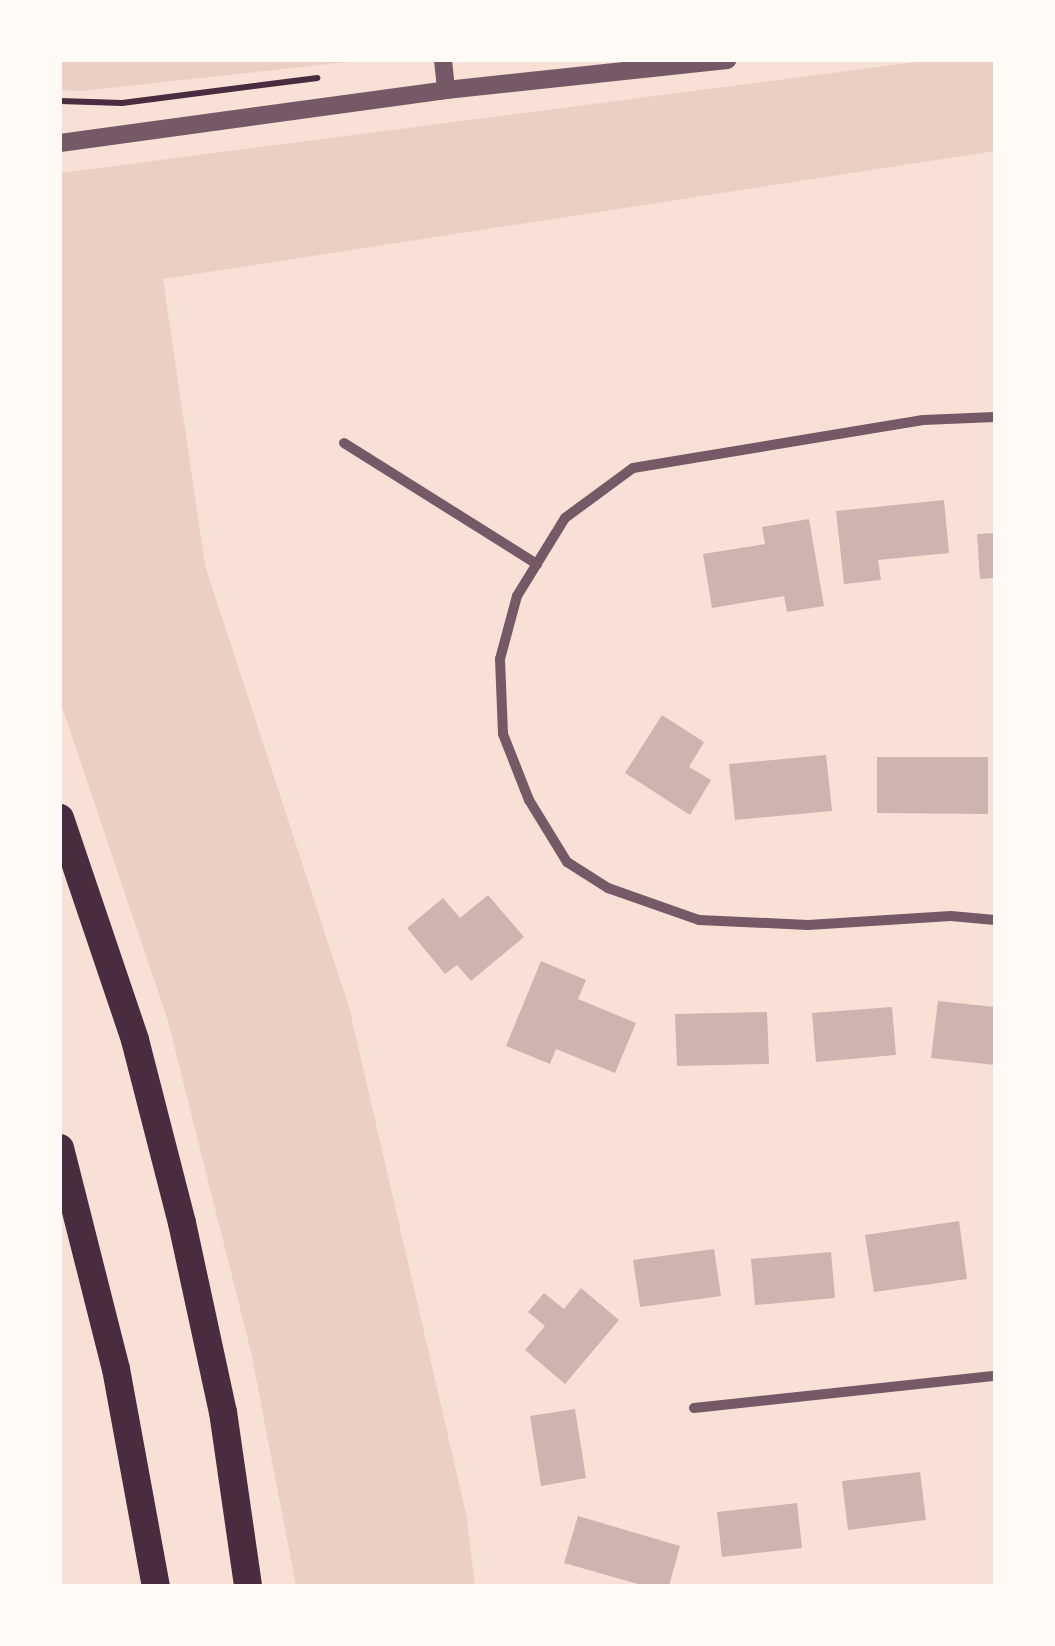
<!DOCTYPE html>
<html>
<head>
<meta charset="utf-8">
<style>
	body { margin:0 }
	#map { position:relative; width:1055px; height:1646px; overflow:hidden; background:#f7e1d7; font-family:Lato,sans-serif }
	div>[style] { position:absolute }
	.green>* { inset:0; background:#ebcfc5 }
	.building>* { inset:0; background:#ccb4b1 }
	.path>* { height:6px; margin:-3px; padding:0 3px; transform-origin:3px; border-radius:3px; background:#4a2c40 }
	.minor>* { height:10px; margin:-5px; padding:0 5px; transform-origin:5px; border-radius:5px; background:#755966 }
	.tertiary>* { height:18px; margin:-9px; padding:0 9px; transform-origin:9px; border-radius:9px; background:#755966 }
	.motorway>* { height:28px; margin:-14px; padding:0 14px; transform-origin:14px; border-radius:14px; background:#4a2c40 }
	span { translate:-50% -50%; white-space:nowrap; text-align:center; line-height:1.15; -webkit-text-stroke:10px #fffaf5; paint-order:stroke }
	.frame { position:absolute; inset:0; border:62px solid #fffaf5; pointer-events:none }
</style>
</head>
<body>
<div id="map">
	<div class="green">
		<div style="clip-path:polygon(60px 60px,366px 60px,83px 91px,60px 90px)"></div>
		<div style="clip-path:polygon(932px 60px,995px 60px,995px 151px,163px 279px,205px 565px,349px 1007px,467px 1518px,475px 1586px,296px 1586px,251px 1352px,168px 1021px,60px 701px,60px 173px)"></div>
	</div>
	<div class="building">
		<div style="clip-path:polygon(944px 500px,949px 553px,878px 560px,881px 580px,844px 584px,836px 511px)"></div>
		<div style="clip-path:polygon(809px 519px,824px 606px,787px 612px,784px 596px,712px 608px,703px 554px,765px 544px,762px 527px)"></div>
		<div style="clip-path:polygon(995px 533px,995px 578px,980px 579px,977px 534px)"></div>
		<div style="clip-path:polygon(662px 715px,704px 742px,689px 767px,711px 780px,690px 815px,625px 773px)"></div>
		<div style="clip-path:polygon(826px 755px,832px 811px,735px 820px,729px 764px)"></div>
		<div style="clip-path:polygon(877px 757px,988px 757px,988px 814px,877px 813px)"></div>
		<div style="clip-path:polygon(488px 895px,524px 937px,471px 981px,457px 965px,445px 974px,407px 928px,443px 898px,460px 918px)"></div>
		<div style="clip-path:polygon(541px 961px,586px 980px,578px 999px,636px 1023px,615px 1073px,556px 1049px,550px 1064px,506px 1046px)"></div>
		<div style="clip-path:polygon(938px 1001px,995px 1007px,995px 1065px,931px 1058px)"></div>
		<div style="clip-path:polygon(892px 1007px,896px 1055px,816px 1062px,812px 1013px)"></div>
		<div style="clip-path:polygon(767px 1012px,769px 1064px,677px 1066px,675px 1014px)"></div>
		<div style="clip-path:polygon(959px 1221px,967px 1279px,874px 1292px,865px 1235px)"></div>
		<div style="clip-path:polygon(714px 1249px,721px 1296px,640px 1307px,633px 1260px)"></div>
		<div style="clip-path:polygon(831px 1252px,835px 1298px,755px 1305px,751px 1259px)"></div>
		<div style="clip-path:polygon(581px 1288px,619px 1320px,565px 1384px,525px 1350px,545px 1326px,528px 1312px,544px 1293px,564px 1309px)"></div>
		<div style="clip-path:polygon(575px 1409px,586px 1478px,541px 1486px,530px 1416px)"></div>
		<div style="clip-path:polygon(920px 1472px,926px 1520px,848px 1530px,842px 1481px)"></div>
		<div style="clip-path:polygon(797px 1503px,802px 1548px,722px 1557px,717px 1512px)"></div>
		<div style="clip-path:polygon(578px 1516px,680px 1546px,669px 1586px,645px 1586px,564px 1563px)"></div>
	</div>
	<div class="path">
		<div style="left:60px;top:101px;width:62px;rotate:1.8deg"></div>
		<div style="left:122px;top:103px;width:197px;rotate:-7.3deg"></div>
	</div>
	<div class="minor">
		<div style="left:995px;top:417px;width:72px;rotate:177.6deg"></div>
		<div style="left:923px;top:420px;width:294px;rotate:170.6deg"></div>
		<div style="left:633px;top:468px;width:84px;rotate:143.7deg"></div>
		<div style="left:565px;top:518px;width:92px;rotate:121.6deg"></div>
		<div style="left:517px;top:596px;width:65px;rotate:105.1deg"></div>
		<div style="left:500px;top:659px;width:75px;rotate:87.7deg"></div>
		<div style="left:503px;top:734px;width:71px;rotate:68.5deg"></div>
		<div style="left:529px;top:800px;width:73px;rotate:58.5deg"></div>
		<div style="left:567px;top:862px;width:49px;rotate:32.4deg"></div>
		<div style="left:608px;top:888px;width:96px;rotate:19.4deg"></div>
		<div style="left:699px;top:920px;width:109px;rotate:2.6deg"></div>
		<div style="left:808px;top:925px;width:143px;rotate:-3.6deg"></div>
		<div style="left:951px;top:916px;width:44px;rotate:5.2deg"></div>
		<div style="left:344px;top:443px;width:228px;rotate:32.1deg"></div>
		<div style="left:694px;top:1408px;width:303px;rotate:-6.1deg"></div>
	</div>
	<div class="tertiary">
		<div style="left:443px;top:60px;width:30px;rotate:84deg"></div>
		<div style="left:60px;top:143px;width:390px;rotate:-7.8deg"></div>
		<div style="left:446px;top:90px;width:283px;rotate:-6.1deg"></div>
	</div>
	<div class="motorway">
		<div style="left:60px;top:818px;width:234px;rotate:71.3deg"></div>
		<div style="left:135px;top:1040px;width:189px;rotate:75.6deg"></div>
		<div style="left:182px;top:1223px;width:193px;rotate:77.8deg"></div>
		<div style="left:223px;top:1412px;width:176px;rotate:81.8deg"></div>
		<div style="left:60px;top:1148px;width:228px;rotate:75.8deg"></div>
		<div style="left:116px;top:1369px;width:221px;rotate:79.6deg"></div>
	</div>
	<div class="frame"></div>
</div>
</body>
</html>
